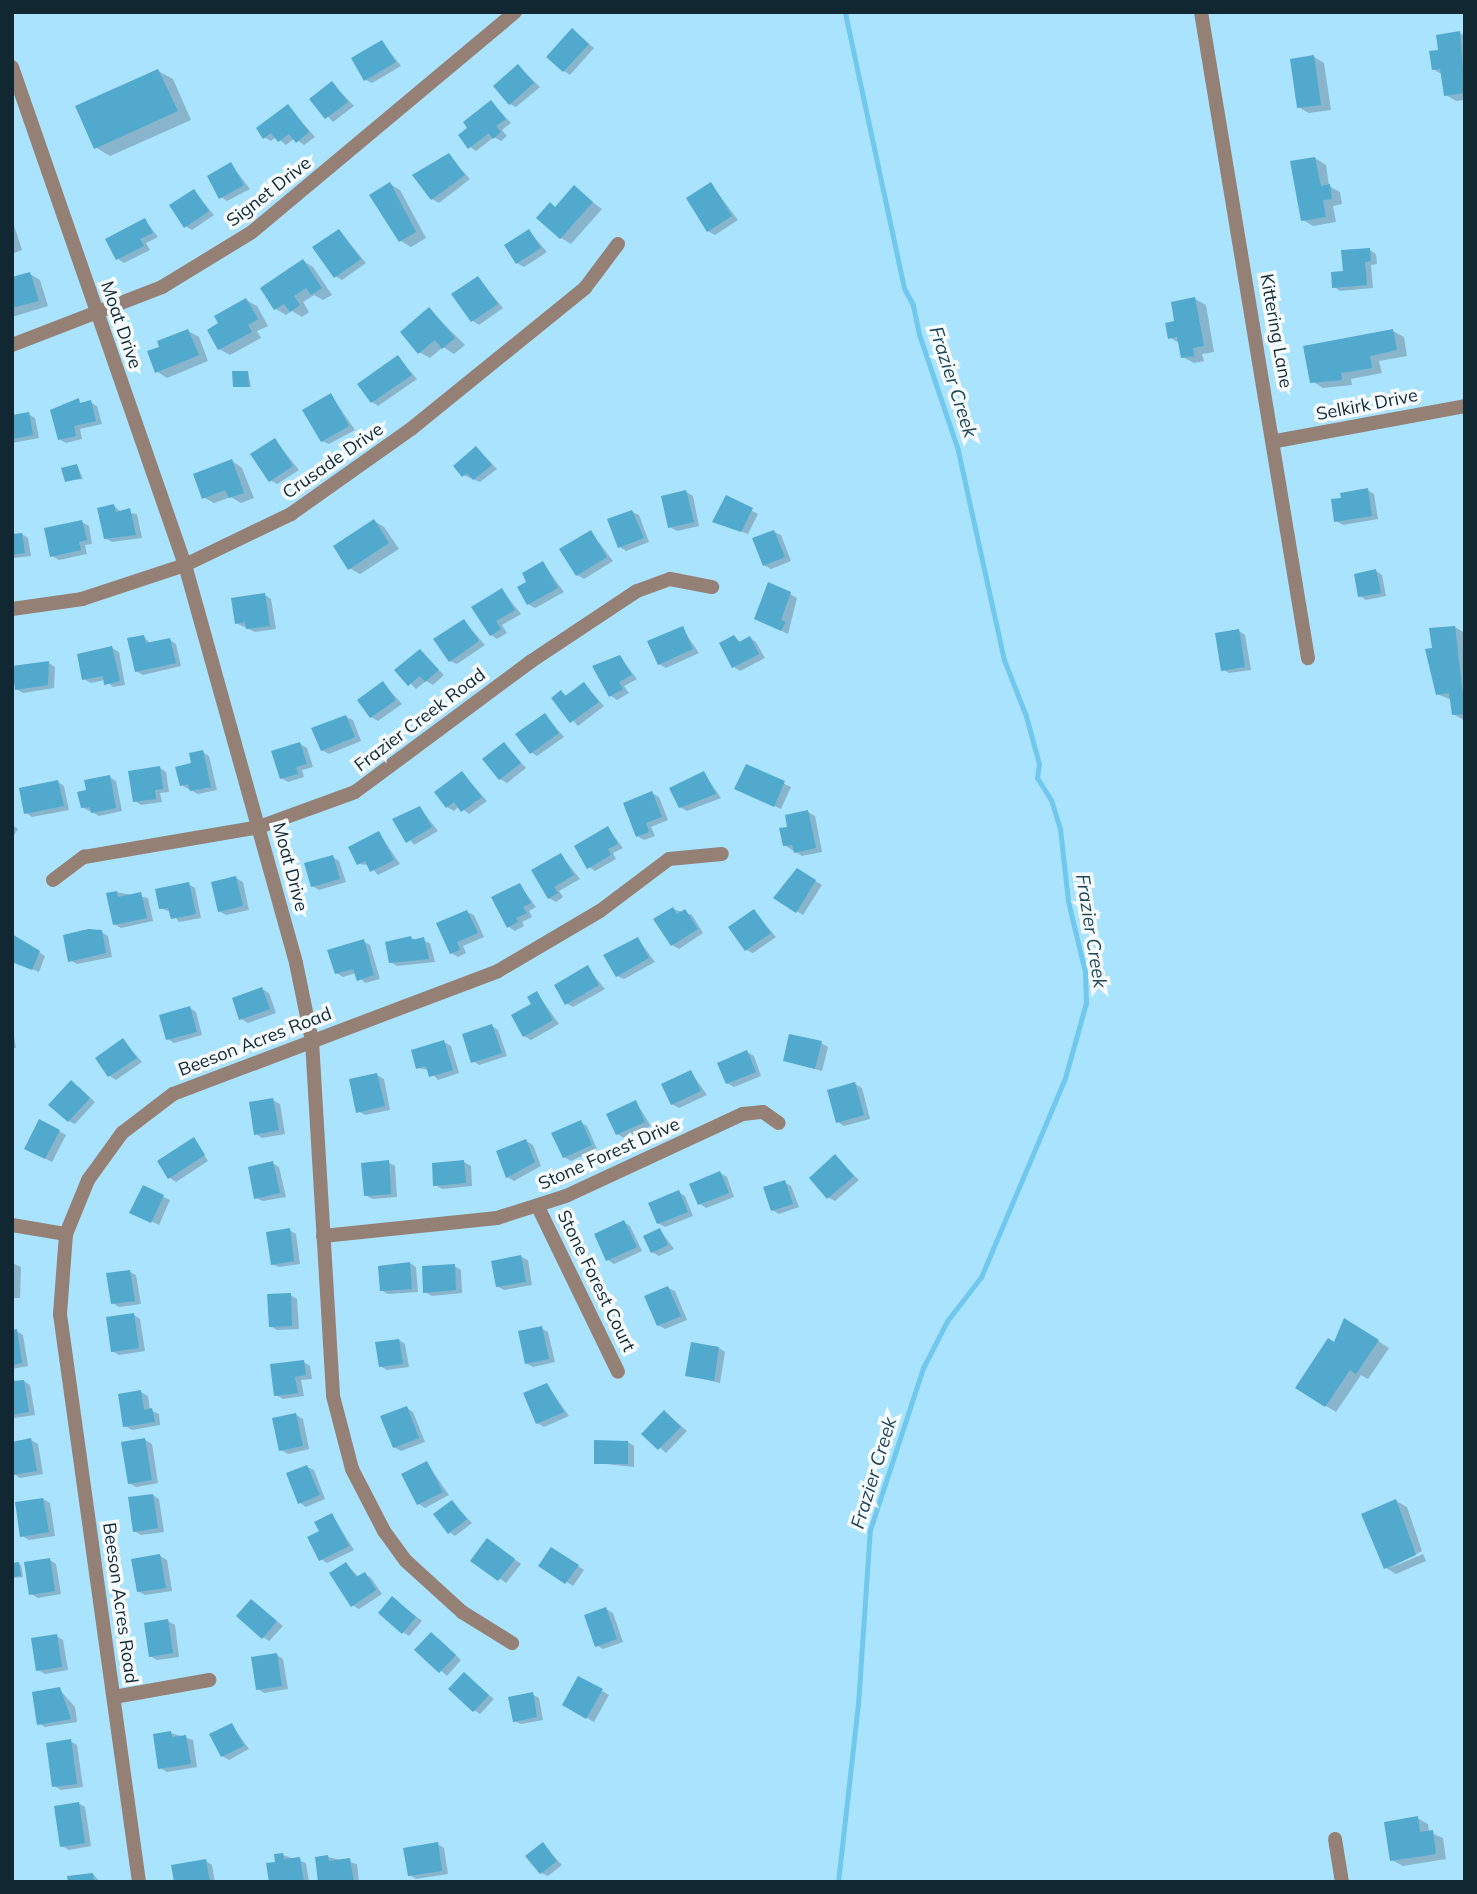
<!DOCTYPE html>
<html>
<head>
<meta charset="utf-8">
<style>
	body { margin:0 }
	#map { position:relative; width:1477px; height:1894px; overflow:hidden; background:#aae3fe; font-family:Mulish,sans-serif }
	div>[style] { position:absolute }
	.shadow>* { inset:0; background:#0003 }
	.stream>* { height:5px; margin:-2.5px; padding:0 2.5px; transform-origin:2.5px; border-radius:2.5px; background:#70c8ee }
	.building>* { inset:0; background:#51a9ce }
	.minor>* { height:14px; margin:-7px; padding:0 7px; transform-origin:7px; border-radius:7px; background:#958075 }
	span { translate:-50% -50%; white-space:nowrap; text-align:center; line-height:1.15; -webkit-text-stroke:7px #f6fbfe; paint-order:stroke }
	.street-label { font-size:18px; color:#112832 }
	.water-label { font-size:19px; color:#1e4455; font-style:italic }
	.frame { position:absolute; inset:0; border:14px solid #112832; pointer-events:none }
</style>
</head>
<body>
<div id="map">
	<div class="shadow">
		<div style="clip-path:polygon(572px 30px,594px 48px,570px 75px,564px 71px)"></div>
		<div style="clip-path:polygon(1460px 33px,1465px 36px,1465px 100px,1456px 101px,1446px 95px,1443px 75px,1433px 69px,1440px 51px)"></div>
		<div style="clip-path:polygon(382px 42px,401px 66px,372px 83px,366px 80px)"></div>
		<div style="clip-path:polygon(1314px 57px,1324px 63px,1331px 110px,1309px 113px,1298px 107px)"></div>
		<div style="clip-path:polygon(518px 66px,540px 87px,516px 107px,510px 104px)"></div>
		<div style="clip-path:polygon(158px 71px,173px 79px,191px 120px,110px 156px,95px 147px)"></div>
		<div style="clip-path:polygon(332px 83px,354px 106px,333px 122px,312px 99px)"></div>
		<div style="clip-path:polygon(491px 102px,511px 123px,502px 130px,507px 136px,501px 141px,494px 137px,476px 151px,470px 147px)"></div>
		<div style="clip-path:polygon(288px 106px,315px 137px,304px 145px,295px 138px,286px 145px,276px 137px,271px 141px,264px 137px)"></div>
		<div style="clip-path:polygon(449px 156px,470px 179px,439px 203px,432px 199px)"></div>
		<div style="clip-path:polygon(1315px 158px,1326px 165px,1329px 186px,1340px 192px,1342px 204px,1333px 206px,1336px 222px,1313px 226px,1303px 220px)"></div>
		<div style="clip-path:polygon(231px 164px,250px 189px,227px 201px,221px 197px)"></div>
		<div style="clip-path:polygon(390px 184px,400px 190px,426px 238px,411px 247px,401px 241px,372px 195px)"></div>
		<div style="clip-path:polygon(711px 184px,738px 220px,715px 235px,708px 231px)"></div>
		<div style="clip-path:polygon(574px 188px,602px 209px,571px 244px,561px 238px,556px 208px)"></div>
		<div style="clip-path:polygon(194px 191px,214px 215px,192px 230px,185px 226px)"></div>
		<div style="clip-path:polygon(12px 219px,22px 250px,12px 254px)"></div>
		<div style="clip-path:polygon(145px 220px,158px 237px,146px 243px,150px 250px,124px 263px,118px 259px)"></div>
		<div style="clip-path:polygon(339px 231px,366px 263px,342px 280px,335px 276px)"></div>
		<div style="clip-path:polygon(529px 231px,547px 252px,524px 267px,517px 263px)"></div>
		<div style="clip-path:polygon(1370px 250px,1376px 254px,1377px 264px,1371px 265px,1373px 288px,1340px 291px,1334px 287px)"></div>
		<div style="clip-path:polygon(303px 261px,313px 267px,332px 295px,323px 300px,314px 295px,303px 302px,309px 312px,302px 317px,292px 311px,286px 315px,276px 309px)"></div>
		<div style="clip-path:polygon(30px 274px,40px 280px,48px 306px,12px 317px,12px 279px)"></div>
		<div style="clip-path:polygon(478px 278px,503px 308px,479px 325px,473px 321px)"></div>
		<div style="clip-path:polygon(1195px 299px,1206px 305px,1214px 352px,1202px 354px,1204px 361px,1194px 363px,1183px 357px,1179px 343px,1169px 337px)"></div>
		<div style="clip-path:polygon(246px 300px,257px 306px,268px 326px,257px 331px,261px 338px,230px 355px,219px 349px,221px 324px)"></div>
		<div style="clip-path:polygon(429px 309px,465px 345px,454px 354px,443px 347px,430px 358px,419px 352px)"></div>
		<div style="clip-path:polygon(188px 331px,199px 337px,208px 361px,167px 378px,156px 371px,161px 348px)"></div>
		<div style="clip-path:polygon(1393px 331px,1404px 337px,1407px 356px,1379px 361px,1382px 373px,1351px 379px,1352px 385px,1323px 388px,1312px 381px)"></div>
		<div style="clip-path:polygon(398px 357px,417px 379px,378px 406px,372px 402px)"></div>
		<div style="clip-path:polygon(248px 372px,251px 387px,235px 386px)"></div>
		<div style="clip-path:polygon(331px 395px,355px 430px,329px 444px,322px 441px)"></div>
		<div style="clip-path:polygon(90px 402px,97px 406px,102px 424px,80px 429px,82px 439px,66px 443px,59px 439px,63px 404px)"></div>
		<div style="clip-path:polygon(28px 414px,35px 418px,39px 438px,12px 443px,12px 416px)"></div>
		<div style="clip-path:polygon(275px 440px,299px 470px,277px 484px,270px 480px)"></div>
		<div style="clip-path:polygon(477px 448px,497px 469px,480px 482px,463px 475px)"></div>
		<div style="clip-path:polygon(232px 461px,242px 468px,254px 498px,241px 503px,231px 497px,214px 503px,203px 497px)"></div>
		<div style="clip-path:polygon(77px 465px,83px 479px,66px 481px)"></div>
		<div style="clip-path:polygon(1367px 490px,1374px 494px,1378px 519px,1343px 525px,1336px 521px,1343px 499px)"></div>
		<div style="clip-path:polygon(686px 492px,693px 496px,699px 526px,677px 531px,670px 527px)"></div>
		<div style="clip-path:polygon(726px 497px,758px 514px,748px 534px,714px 521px)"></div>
		<div style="clip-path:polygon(114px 506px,121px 512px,137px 514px,142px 538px,112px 542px,105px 538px)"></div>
		<div style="clip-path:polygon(632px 512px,639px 515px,649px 542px,626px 551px,620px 547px)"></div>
		<div style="clip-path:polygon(374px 521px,384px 527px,399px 549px,360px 574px,349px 568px)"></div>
		<div style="clip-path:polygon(82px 522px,89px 526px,92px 544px,85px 545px,87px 554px,59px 560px,52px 556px)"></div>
		<div style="clip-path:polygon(591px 532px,613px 561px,584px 579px,577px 575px)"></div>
		<div style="clip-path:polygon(774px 532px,781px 535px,791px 561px,771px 569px,764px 565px)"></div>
		<div style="clip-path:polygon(22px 534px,28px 538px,31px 556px,14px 558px,12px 566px,12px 535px)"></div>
		<div style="clip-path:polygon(543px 563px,564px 592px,535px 608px,528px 604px,529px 582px)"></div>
		<div style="clip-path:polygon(1376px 571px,1382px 575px,1386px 596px,1366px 600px,1360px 596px)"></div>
		<div style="clip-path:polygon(502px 590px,521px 614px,502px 625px,507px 633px,497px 639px,491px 635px)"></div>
		<div style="clip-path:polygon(790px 594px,797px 598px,788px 634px,763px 622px)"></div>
		<div style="clip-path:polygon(265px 595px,271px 599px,276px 629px,255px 632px,236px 623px)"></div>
		<div style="clip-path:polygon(464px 621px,485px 645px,457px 664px,450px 661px)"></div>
		<div style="clip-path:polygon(1455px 627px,1465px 633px,1464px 720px,1453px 714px,1452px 700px,1437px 694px)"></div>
		<div style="clip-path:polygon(682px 628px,699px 653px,666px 668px,659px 664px)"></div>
		<div style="clip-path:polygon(1239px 631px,1245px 635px,1251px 670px,1229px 673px,1222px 669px)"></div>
		<div style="clip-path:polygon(143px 636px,151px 644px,170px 640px,176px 644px,181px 666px,143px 675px,136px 671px)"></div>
		<div style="clip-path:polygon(734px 637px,742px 643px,750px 638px,756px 642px,765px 658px,740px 671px,734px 667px)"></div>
		<div style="clip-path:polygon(112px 648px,119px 652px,125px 685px,113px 687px,105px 680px,91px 683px,84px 679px)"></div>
		<div style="clip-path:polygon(420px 651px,444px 675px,433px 685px,426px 681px,416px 689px,397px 670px)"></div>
		<div style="clip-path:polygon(620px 657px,637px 679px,624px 686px,629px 693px,617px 700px,611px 696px)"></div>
		<div style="clip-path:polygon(49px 663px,55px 667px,54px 688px,23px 693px,16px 689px)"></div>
		<div style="clip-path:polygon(383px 683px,402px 704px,378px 721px,371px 717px)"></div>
		<div style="clip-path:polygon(584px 684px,604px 706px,578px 726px,553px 698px,561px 692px,567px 696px)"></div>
		<div style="clip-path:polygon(545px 715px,564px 737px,537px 756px,531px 752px)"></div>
		<div style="clip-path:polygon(346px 717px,353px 720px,361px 741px,329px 754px,322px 750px)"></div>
		<div style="clip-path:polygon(300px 744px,307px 748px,313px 767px,302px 770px,304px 777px,288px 782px,281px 778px)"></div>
		<div style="clip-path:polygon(504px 744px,526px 768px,507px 783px,500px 779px)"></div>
		<div style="clip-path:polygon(203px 752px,209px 756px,217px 790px,198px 794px,181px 785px)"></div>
		<div style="clip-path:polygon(746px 766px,791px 787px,781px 809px,743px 792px)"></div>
		<div style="clip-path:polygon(160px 768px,166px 772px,169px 792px,160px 793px,162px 802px,141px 805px,135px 801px)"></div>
		<div style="clip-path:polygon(462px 773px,487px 801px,469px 814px,459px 806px,454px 811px,447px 807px)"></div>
		<div style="clip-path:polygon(704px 773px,721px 798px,687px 811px,680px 807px)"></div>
		<div style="clip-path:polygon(109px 777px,116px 781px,122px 811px,99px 816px,82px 807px,88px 792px)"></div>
		<div style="clip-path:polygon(58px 782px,64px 786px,69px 810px,32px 817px,26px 813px)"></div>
		<div style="clip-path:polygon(652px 793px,659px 797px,668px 820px,651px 827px,655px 836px,644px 840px,637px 836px)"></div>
		<div style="clip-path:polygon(420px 808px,438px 831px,414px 845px,394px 819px)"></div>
		<div style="clip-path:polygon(808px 812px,815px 816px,822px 852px,802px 856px,784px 845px,789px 828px)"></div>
		<div style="clip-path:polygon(12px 825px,18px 829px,12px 838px)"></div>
		<div style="clip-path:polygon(608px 828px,623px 848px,613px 853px,616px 859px,595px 871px,589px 867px)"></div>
		<div style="clip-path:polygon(379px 833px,400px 864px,378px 875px,369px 865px,358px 864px)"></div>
		<div style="clip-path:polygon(561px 855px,580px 879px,559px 891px,563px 897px,556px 902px,549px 898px)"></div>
		<div style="clip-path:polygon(333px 857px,339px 861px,346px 882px,319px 890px,312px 886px)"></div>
		<div style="clip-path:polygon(797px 870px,822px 885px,803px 915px,775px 898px)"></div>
		<div style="clip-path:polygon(236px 878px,243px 882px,249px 910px,226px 915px,219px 911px)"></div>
		<div style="clip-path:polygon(188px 884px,195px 888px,201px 918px,179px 922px,171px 912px,160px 908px)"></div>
		<div style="clip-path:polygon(520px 885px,536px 907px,529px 911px,532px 917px,522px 922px,524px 926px,515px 931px,509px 927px)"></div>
		<div style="clip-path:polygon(116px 892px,148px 898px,153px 921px,121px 928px,114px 924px)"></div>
		<div style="clip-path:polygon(673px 909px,692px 915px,703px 933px,679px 949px,672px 945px)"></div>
		<div style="clip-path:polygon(754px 911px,776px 937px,753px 953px,746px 950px)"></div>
		<div style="clip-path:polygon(467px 912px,474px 915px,484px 937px,463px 946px,466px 953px,458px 957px,451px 953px)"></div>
		<div style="clip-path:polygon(101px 932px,108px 936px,112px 957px,77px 964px,70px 960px)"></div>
		<div style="clip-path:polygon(12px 936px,45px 956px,39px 972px,12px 961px)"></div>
		<div style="clip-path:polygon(411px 938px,430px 943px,435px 962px,397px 966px,391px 962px)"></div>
		<div style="clip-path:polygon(638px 939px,655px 962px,624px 979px,617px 976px)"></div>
		<div style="clip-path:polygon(363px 941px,370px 945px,380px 979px,365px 983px,356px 973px,343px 977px,336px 973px)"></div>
		<div style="clip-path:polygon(588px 968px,605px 989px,573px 1007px,566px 1003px)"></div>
		<div style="clip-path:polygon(262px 989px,269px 993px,276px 1013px,248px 1023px,241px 1019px)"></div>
		<div style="clip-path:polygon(537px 993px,559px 1024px,531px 1040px,524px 1036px)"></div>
		<div style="clip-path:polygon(190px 1008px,196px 1012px,202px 1035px,174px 1043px,168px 1039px)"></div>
		<div style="clip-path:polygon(12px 1024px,16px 1048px,12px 1048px)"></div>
		<div style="clip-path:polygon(492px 1026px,498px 1030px,507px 1056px,479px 1065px,473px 1061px)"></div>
		<div style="clip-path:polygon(123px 1040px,142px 1062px,116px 1080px,110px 1076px)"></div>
		<div style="clip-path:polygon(444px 1042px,451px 1046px,459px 1073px,438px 1080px,429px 1070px,418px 1068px)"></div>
		<div style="clip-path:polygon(821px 1043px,828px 1047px,822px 1071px,785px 1060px)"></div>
		<div style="clip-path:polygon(747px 1052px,754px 1056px,761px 1076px,734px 1087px,727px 1083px)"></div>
		<div style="clip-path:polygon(691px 1072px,707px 1095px,679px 1108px,672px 1104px)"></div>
		<div style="clip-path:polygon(377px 1075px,384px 1079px,390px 1110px,365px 1115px,358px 1111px)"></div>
		<div style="clip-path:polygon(855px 1084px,862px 1088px,870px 1119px,844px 1126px,838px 1122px)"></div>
		<div style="clip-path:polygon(78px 1086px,95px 1102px,75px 1124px,69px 1121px)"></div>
		<div style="clip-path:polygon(273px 1100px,280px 1104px,285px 1134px,262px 1138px,256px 1134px)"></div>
		<div style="clip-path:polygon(636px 1102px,651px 1126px,624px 1138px,617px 1134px)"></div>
		<div style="clip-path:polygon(580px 1122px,587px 1126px,597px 1149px,571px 1161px,564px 1157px)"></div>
		<div style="clip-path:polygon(59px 1131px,66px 1135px,52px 1162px,33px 1152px)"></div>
		<div style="clip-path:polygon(194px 1139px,208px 1161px,176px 1182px,170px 1178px)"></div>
		<div style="clip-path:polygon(526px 1141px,533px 1145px,541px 1166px,514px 1181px,507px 1177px)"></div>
		<div style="clip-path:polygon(835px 1157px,859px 1180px,835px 1201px,828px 1197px)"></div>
		<div style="clip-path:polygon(388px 1162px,395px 1166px,397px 1197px,372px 1199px,366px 1195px)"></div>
		<div style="clip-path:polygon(464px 1162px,471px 1166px,472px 1186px,442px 1189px,435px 1185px)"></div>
		<div style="clip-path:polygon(272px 1163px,279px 1167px,286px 1197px,263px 1201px,256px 1198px)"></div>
		<div style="clip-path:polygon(720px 1173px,727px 1177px,734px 1197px,706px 1208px,700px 1204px)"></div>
		<div style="clip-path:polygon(784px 1182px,791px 1186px,799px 1207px,779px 1214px,772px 1210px)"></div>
		<div style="clip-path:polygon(143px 1187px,170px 1200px,159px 1225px,136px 1214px)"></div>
		<div style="clip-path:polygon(678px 1192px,685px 1196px,693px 1216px,665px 1227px,658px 1223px)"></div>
		<div style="clip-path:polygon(624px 1222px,630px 1226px,642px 1251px,614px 1264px,608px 1260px)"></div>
		<div style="clip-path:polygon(289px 1230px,296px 1234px,300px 1264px,279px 1267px,272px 1264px)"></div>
		<div style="clip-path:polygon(660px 1230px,674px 1249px,659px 1256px,652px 1252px)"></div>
		<div style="clip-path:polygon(521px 1257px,528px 1260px,532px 1285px,504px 1290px,497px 1286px)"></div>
		<div style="clip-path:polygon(12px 1263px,21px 1267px,20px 1298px,12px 1298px)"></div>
		<div style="clip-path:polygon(410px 1263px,416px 1267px,418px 1292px,388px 1294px,381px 1290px)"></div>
		<div style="clip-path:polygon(454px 1266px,461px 1270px,462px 1293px,432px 1296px,425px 1292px)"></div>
		<div style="clip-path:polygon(130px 1272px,136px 1275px,141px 1304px,119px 1307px,113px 1303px)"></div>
		<div style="clip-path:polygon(668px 1288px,675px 1291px,687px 1320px,665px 1329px,658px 1325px)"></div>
		<div style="clip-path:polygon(290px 1295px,297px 1299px,299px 1329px,277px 1330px,270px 1326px)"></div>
		<div style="clip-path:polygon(134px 1315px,140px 1319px,145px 1351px,119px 1355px,112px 1351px)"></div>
		<div style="clip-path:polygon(1355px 1326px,1389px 1348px,1368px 1379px,1361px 1375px,1336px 1412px,1326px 1406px,1335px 1345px)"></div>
		<div style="clip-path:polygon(541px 1328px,548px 1332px,555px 1362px,533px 1367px,526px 1363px)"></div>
		<div style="clip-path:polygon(16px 1331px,23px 1335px,28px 1366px,12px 1369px,12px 1332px)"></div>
		<div style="clip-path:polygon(399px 1340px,405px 1344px,409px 1367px,387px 1370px,380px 1366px)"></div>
		<div style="clip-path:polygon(719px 1348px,725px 1352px,720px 1383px,687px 1375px)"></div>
		<div style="clip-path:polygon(304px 1362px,310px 1366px,312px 1379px,301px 1380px,304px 1396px,283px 1399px,276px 1395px)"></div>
		<div style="clip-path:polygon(24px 1381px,30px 1385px,35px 1415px,14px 1418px,12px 1383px)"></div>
		<div style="clip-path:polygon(547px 1385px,569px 1416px,544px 1427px,537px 1423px)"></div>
		<div style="clip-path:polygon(141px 1392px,148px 1396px,150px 1410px,159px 1414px,160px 1425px,132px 1430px,125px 1426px)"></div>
		<div style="clip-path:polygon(407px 1408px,413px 1412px,425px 1442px,401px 1451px,394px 1447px)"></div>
		<div style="clip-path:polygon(665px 1412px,687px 1431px,666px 1453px,644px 1434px)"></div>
		<div style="clip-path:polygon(296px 1415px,303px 1419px,309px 1449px,288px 1454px,281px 1450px)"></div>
		<div style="clip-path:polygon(31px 1440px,38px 1444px,43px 1474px,20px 1478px,14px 1474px)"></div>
		<div style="clip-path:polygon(145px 1440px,152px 1444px,158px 1483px,136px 1487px,129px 1483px)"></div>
		<div style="clip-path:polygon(628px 1442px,634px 1446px,634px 1467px,596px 1463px)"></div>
		<div style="clip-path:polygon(427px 1463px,449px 1495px,425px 1508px,419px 1504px)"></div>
		<div style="clip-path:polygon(307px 1467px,314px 1470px,325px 1499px,306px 1507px,300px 1503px)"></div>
		<div style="clip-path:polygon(153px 1495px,159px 1499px,164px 1532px,141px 1535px,134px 1531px)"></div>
		<div style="clip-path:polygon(43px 1499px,50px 1503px,55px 1536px,29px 1540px,22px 1536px)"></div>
		<div style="clip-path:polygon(1396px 1501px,1407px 1507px,1422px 1551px,1390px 1568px,1423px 1554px,1426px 1561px,1396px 1574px,1386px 1568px)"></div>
		<div style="clip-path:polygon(452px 1502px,472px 1523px,455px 1536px,449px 1532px)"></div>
		<div style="clip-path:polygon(332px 1515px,354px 1550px,327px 1563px,321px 1559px,321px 1532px)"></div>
		<div style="clip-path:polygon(494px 1544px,521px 1564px,506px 1583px,473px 1560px)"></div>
		<div style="clip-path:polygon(558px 1553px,584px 1570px,573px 1586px,541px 1565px)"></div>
		<div style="clip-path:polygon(160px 1556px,167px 1560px,172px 1591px,145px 1595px,138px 1591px)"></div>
		<div style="clip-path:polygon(50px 1560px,56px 1564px,61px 1594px,38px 1598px,31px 1594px)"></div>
		<div style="clip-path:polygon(12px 1564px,21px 1565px,23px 1577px,12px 1578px)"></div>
		<div style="clip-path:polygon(346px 1564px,359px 1577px,365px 1574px,371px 1578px,382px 1594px,359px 1609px,352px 1605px)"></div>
		<div style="clip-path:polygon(392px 1598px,422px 1621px,409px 1636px,403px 1632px)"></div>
		<div style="clip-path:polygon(252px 1601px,283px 1626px,269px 1641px,263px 1637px)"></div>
		<div style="clip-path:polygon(606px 1609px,613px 1613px,623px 1642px,603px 1649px,596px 1645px)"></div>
		<div style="clip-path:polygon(168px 1621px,175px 1625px,179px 1657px,157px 1660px,150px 1656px)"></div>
		<div style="clip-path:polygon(56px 1636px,63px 1640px,68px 1670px,45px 1674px,38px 1670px)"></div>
		<div style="clip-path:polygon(438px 1638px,461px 1660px,447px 1676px,417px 1650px)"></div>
		<div style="clip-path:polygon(277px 1655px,283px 1659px,288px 1689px,264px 1693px,258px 1689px)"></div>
		<div style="clip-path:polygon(464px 1675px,494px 1699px,480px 1714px,474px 1710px)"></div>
		<div style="clip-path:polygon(579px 1678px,609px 1695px,594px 1722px,564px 1705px)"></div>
		<div style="clip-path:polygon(59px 1689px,75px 1707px,77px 1722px,45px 1727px,38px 1723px)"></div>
		<div style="clip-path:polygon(532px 1694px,539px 1698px,543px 1720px,521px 1724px,514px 1721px)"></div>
		<div style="clip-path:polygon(232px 1725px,249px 1749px,229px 1760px,222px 1756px)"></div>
		<div style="clip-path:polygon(171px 1733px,193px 1740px,197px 1767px,167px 1772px,160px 1768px)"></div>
		<div style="clip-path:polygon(70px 1741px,77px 1745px,83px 1787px,61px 1790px,54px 1786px)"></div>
		<div style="clip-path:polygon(78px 1803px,85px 1807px,91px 1846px,69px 1850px,62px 1846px)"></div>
		<div style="clip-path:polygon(1417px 1818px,1428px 1824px,1429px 1832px,1443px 1838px,1446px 1859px,1403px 1866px,1392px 1860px)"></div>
		<div style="clip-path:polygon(437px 1844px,444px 1848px,448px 1874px,416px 1879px,409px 1875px)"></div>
		<div style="clip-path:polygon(543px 1845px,562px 1865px,548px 1876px,541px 1873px)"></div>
		<div style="clip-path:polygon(283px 1855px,306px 1863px,309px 1882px,270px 1882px)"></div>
		<div style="clip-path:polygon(328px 1857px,357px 1864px,359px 1882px,320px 1882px)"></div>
		<div style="clip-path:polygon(206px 1861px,212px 1865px,215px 1882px,176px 1882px)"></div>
		<div style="clip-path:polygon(93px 1874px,100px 1882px,70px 1882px)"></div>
	</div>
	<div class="stream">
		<div style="left:838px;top:1882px;width:179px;rotate:-83.6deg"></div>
		<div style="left:858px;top:1704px;width:174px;rotate:-86.1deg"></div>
		<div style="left:870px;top:1530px;width:170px;rotate:-71.9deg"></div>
		<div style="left:923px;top:1368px;width:53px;rotate:-62.9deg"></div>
		<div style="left:947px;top:1321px;width:56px;rotate:-52.3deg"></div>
		<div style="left:981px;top:1277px;width:216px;rotate:-67.1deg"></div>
		<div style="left:1065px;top:1078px;width:78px;rotate:-74.4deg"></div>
		<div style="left:1086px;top:1003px;width:31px;rotate:-92deg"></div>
		<div style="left:1085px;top:972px;width:73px;rotate:-103.5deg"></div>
		<div style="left:1068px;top:901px;width:72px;rotate:-96.3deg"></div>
		<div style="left:1060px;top:829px;width:30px;rotate:-107deg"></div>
		<div style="left:1051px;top:800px;width:26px;rotate:-122deg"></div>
		<div style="left:1037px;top:778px;width:14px;rotate:-82deg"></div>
		<div style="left:1039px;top:764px;width:50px;rotate:-105.2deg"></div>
		<div style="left:1026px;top:716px;width:60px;rotate:-111.4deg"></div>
		<div style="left:1004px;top:660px;width:215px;rotate:-102.4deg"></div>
		<div style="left:958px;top:450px;width:122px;rotate:-108.6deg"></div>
		<div style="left:919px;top:334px;width:30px;rotate:-102deg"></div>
		<div style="left:913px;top:305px;width:19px;rotate:-118deg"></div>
		<div style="left:904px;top:288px;width:282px;rotate:-102.1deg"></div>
	</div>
	<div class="building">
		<div style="clip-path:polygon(572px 28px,589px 44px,563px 72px,546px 57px)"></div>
		<div style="clip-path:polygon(1460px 31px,1465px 93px,1444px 96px,1440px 69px,1432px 70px,1429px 51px,1438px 50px,1436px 35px)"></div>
		<div style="clip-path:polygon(382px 40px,396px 62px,364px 81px,351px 58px)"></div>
		<div style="clip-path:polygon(1314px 55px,1321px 105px,1297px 108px,1290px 59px)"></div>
		<div style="clip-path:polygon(518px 64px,534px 83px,509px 105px,493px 86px)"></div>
		<div style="clip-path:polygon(158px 69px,178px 111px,94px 149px,75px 106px)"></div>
		<div style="clip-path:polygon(332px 81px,348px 102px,325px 119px,309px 99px)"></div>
		<div style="clip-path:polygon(491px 100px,506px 119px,496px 126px,501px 132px,493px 139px,489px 133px,468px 149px,458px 135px,467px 128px,463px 122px)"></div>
		<div style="clip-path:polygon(288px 104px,309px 132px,296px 143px,289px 134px,278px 142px,271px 133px,263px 139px,256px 128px)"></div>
		<div style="clip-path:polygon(449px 153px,465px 175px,431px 200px,412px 175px)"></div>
		<div style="clip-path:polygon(1315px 157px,1321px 186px,1330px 184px,1332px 199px,1323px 200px,1326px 217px,1301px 221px,1290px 161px)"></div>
		<div style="clip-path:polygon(231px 162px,244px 185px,219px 199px,207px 176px)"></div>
		<div style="clip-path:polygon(390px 182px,416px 232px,399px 242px,369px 195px)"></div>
		<div style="clip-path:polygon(711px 182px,732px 216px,707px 232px,686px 198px)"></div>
		<div style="clip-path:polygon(574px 185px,593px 202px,560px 239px,536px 218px,550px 202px,555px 207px)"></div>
		<div style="clip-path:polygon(194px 189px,209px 211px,184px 228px,169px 205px)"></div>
		<div style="clip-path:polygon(145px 218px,153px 233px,140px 239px,144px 246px,116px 260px,105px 239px)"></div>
		<div style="clip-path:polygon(339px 229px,361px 259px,334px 278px,312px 247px)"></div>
		<div style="clip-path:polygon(529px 229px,541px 248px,516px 264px,504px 245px)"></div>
		<div style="clip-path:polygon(1370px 248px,1371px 261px,1365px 262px,1367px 285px,1332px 288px,1331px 272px,1343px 271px,1341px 250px)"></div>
		<div style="clip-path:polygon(303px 259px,322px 288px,311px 295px,306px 288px,294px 296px,300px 305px,290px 312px,284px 304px,274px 310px,260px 288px)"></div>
		<div style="clip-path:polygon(30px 272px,39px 301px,12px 308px,12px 277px)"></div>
		<div style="clip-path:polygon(478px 276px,498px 304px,471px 322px,451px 294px)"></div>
		<div style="clip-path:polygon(1195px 297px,1204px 346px,1193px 348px,1194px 356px,1181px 358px,1177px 337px,1168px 339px,1165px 323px,1174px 321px,1171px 302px)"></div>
		<div style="clip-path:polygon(246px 298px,258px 319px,248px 325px,252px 332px,218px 350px,207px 330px,218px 323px,214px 316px)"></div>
		<div style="clip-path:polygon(429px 307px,455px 338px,442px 349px,435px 340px,418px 354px,400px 332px)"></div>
		<div style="clip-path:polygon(188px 329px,199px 355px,155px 373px,147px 351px,159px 347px,157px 341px)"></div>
		<div style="clip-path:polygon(1393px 329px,1397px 350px,1370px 356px,1372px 368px,1341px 373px,1342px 380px,1310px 383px,1303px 346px)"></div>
		<div style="clip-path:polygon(398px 355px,412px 375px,371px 403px,357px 384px)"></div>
		<div style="clip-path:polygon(232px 371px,248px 371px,249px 387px,233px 387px)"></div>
		<div style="clip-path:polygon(331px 393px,349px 426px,321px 442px,302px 410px)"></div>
		<div style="clip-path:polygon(79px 398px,80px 403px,91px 400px,96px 421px,74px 426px,76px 436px,58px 440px,50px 410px)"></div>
		<div style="clip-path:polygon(29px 412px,33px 435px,12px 439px,12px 415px)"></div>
		<div style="clip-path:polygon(275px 438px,293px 466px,269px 482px,250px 454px)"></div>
		<div style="clip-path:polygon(476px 446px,492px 465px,473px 480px,467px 473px,462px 477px,453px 466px)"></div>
		<div style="clip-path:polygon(232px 459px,244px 493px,229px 498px,225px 490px,202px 499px,193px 474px)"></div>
		<div style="clip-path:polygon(77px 464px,81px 478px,65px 482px,61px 468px)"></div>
		<div style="clip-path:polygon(1368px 488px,1372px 516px,1334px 522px,1331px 499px,1341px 498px,1340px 493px)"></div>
		<div style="clip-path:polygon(686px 490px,694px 522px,668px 528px,661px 496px)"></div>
		<div style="clip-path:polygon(726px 495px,753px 508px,741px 532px,712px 522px)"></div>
		<div style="clip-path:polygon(114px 504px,116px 512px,130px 508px,136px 535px,104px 539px,97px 508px)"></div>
		<div style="clip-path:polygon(632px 510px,644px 538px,618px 548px,607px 519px)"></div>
		<div style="clip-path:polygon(374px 519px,389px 543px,348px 570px,333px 546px)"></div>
		<div style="clip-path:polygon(82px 520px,87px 540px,79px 542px,81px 550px,50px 557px,44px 528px)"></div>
		<div style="clip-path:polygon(591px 530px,607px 557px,576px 576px,559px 549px)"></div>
		<div style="clip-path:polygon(774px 530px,785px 557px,763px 566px,752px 538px)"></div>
		<div style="clip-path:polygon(22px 533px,25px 553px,12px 555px,12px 534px)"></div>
		<div style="clip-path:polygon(543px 561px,558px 588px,527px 605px,517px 587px,526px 582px,522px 573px)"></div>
		<div style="clip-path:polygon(1376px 569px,1381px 593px,1358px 597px,1354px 574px)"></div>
		<div style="clip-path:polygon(768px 582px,791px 592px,781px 620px,786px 622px,781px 631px,754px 619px)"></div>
		<div style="clip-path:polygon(502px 588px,515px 610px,496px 621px,501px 629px,490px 636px,471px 607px)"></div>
		<div style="clip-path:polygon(265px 593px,270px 626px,246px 629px,245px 622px,235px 624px,231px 598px)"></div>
		<div style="clip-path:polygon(464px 619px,479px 641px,449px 662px,433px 639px)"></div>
		<div style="clip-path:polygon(683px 626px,693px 649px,658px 665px,647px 641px)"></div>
		<div style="clip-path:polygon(1455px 626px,1465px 714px,1452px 715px,1449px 693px,1436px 695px,1425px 649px,1432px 648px,1429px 628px)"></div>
		<div style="clip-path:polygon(1239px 629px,1245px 667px,1221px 671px,1215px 633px)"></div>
		<div style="clip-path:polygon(144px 635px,146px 643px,170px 638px,176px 663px,135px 672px,127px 638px)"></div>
		<div style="clip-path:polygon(734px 635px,739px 642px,750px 636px,759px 654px,732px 668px,719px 643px)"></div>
		<div style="clip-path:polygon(112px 646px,120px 681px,104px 685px,103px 676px,82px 680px,77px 654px)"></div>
		<div style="clip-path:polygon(420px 649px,439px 670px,425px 682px,420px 676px,408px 686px,394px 670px)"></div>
		<div style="clip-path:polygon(620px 655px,632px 675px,619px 682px,623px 689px,609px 697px,592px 666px)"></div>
		<div style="clip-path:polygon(49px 661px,48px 685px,15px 690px,12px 666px)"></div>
		<div style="clip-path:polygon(383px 681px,396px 700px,370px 718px,357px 700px)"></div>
		<div style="clip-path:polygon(584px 682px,599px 702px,570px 723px,551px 698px,561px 690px,565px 696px)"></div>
		<div style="clip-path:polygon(545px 713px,559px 733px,530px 754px,515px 734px)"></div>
		<div style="clip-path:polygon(346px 715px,355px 737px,321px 751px,311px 728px)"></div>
		<div style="clip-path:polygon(300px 742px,307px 764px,296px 767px,298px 774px,280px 779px,271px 751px)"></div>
		<div style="clip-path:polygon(504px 742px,521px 763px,499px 780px,482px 759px)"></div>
		<div style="clip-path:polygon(203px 750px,211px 787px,190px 791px,188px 784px,180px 786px,175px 767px,191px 763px,189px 753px)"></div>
		<div style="clip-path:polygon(746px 764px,785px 781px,774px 807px,734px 789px)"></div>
		<div style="clip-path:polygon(160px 766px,163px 789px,155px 790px,156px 799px,133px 802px,128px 771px)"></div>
		<div style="clip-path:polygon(462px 771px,482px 797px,461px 812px,454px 802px,446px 808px,434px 792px)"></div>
		<div style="clip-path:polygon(704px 771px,716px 794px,679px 808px,669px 788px)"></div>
		<div style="clip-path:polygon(110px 775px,116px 808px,91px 813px,90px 807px,81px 808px,77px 792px,86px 790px,84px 780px)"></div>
		<div style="clip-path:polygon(58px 780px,64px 806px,24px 814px,19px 788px)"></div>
		<div style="clip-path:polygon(652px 791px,662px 817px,646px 823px,649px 832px,636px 837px,623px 803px)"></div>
		<div style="clip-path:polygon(420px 806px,432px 827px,406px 843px,392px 819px)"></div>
		<div style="clip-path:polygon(808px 810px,816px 848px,794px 853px,792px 845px,783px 846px,779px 828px,787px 827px,785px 815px)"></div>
		<div style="clip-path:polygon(608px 826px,618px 844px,608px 849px,611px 855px,587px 869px,574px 846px)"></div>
		<div style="clip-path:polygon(379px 831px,394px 860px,370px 872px,365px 861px,357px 865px,348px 847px)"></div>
		<div style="clip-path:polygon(561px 853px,574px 875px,554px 887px,558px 893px,548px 899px,531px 870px)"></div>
		<div style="clip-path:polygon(333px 855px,340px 879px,311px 887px,304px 863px)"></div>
		<div style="clip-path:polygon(797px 868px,816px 880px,796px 913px,773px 898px)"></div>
		<div style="clip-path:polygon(236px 876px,243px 906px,218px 912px,211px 882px)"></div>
		<div style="clip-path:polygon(189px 882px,196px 914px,171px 919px,168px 908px,159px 909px,155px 889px)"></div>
		<div style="clip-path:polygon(520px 883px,531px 903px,523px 907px,527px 913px,516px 918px,518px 922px,507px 928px,491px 897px)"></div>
		<div style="clip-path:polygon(117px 891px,118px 897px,141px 892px,147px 918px,113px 925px,106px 893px)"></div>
		<div style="clip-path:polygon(673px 907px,677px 914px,685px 909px,698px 929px,671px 946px,653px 919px)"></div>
		<div style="clip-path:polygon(754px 909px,771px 933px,745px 951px,728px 927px)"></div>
		<div style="clip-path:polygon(467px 910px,478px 933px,457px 942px,460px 950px,450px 954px,436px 923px)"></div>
		<div style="clip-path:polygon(88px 929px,102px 930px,106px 953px,68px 962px,63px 935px)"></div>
		<div style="clip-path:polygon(12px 934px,40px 951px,32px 970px,12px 962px)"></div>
		<div style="clip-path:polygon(411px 936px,412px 940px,424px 937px,429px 959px,389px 963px,385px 942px)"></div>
		<div style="clip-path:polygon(638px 937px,649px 958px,616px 977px,603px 955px)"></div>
		<div style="clip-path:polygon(364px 939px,374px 975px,357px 981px,353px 969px,335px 974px,327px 950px)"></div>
		<div style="clip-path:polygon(588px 965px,599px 985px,565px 1005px,554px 985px)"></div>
		<div style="clip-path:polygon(262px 987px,270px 1009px,239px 1020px,232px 998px)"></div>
		<div style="clip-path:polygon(537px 991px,553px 1020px,523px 1037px,511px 1015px,531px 1004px,527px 997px)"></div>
		<div style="clip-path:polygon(190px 1006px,197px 1032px,166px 1040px,159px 1015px)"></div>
		<div style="clip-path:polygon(492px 1024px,502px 1053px,471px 1063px,462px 1034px)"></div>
		<div style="clip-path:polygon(789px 1034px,822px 1041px,815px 1069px,783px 1061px)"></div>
		<div style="clip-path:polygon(123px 1038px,137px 1058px,108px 1077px,95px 1058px)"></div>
		<div style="clip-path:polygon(444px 1040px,453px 1070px,429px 1077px,426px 1066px,416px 1069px,411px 1050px)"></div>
		<div style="clip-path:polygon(747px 1050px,756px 1072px,726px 1084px,717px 1063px)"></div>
		<div style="clip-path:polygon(691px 1070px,701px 1091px,671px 1105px,661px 1084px)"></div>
		<div style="clip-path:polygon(377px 1073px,385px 1106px,356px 1113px,349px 1079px)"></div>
		<div style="clip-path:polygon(71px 1080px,90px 1098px,68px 1122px,48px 1105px)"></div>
		<div style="clip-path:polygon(855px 1082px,864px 1115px,836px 1123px,827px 1090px)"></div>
		<div style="clip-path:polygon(273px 1098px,279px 1130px,254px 1135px,249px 1102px)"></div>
		<div style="clip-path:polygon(636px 1100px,645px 1122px,616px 1135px,606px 1114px)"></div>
		<div style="clip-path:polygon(39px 1119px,60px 1130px,45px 1159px,24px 1149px)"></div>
		<div style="clip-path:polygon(581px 1120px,592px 1145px,563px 1158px,551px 1133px)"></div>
		<div style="clip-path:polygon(194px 1137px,205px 1155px,168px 1179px,157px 1161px)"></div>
		<div style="clip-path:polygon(526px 1139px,535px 1162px,506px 1178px,496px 1151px)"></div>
		<div style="clip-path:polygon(835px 1154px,854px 1176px,827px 1199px,809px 1178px)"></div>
		<div style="clip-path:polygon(389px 1160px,391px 1194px,364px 1196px,361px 1163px)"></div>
		<div style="clip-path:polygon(464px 1160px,466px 1183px,433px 1186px,432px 1163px)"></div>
		<div style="clip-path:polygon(273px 1161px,280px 1193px,254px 1199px,248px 1167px)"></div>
		<div style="clip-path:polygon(720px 1171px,729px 1193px,698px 1205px,689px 1184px)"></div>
		<div style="clip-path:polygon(785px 1180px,793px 1204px,771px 1211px,763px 1187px)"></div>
		<div style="clip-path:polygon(143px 1185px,164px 1195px,151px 1223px,129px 1213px)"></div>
		<div style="clip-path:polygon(679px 1190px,688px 1212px,657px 1224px,648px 1203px)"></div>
		<div style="clip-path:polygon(624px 1220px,637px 1247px,606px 1261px,594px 1234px)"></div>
		<div style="clip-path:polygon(290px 1228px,294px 1261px,271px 1265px,266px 1232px)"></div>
		<div style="clip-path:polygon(660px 1228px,668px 1245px,651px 1253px,643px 1236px)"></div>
		<div style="clip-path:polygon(521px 1255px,526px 1282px,496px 1287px,491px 1261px)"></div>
		<div style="clip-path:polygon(410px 1262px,412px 1289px,380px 1291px,378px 1266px)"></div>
		<div style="clip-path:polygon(455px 1264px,456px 1290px,423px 1293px,422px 1266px)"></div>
		<div style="clip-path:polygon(130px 1270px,135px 1301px,111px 1304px,106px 1273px)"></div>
		<div style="clip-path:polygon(668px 1286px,681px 1316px,657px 1326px,644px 1296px)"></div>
		<div style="clip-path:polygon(291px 1293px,292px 1326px,269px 1327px,267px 1294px)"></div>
		<div style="clip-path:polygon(134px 1313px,139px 1348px,111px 1352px,106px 1317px)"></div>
		<div style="clip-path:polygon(1344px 1318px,1379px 1340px,1356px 1374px,1350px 1370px,1325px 1407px,1295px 1388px,1328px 1338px,1334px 1342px)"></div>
		<div style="clip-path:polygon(542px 1326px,549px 1359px,525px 1364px,518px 1331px)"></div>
		<div style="clip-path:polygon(17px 1329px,22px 1363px,12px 1365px,12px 1330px)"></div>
		<div style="clip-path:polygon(399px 1339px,403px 1364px,379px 1367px,375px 1342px)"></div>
		<div style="clip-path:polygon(691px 1342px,719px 1347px,714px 1381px,685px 1376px)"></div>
		<div style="clip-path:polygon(304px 1360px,306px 1375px,295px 1377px,298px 1393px,274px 1396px,270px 1364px)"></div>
		<div style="clip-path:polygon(24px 1380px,29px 1412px,12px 1415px,12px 1381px)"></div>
		<div style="clip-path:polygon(547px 1383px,564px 1412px,536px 1424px,523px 1393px)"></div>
		<div style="clip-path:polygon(141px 1390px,144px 1410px,152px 1408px,155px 1422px,123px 1427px,118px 1394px)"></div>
		<div style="clip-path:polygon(407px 1406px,419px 1438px,393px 1448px,380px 1416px)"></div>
		<div style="clip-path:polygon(664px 1410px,681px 1427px,658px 1450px,641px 1434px)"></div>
		<div style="clip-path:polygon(296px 1413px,303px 1446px,279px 1451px,272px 1418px)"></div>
		<div style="clip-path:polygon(31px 1438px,37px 1471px,12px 1475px,12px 1442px)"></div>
		<div style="clip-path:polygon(145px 1438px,152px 1480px,128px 1484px,121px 1442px)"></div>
		<div style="clip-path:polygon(594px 1440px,628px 1441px,628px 1464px,594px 1464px)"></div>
		<div style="clip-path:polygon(427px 1461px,443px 1492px,417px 1505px,401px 1474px)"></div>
		<div style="clip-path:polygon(307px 1465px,320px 1495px,298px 1504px,286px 1473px)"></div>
		<div style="clip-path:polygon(153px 1494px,158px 1528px,133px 1532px,128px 1497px)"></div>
		<div style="clip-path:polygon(43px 1498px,49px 1532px,20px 1537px,15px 1502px)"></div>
		<div style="clip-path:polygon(1396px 1499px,1416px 1555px,1384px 1569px,1361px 1514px)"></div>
		<div style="clip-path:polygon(452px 1500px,467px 1519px,448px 1534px,433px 1514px)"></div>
		<div style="clip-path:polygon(332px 1513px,349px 1546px,319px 1561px,307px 1537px,319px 1531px,314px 1522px)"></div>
		<div style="clip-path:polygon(487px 1538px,515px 1559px,498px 1581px,470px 1561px)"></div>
		<div style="clip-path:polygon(551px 1547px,579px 1565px,565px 1584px,538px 1566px)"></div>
		<div style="clip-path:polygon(160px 1554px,166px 1588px,137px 1592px,131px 1559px)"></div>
		<div style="clip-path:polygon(50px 1558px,55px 1591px,29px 1595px,24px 1562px)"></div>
		<div style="clip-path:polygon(19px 1562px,21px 1576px,12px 1577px,12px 1563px)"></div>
		<div style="clip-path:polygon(346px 1562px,356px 1577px,365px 1572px,376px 1590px,351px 1607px,329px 1573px)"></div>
		<div style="clip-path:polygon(392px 1596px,416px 1617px,402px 1634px,378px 1613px)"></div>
		<div style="clip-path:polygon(251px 1599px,277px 1621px,262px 1639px,236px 1616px)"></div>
		<div style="clip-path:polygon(606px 1607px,617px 1639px,595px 1647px,584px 1615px)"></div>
		<div style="clip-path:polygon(168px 1619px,173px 1653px,149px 1657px,144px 1623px)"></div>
		<div style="clip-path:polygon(431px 1632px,456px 1655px,439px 1673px,414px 1650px)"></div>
		<div style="clip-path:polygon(57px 1634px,62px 1667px,36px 1671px,31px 1638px)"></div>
		<div style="clip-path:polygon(277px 1653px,282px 1686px,256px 1690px,251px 1657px)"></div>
		<div style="clip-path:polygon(464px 1672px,489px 1695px,473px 1712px,448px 1689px)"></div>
		<div style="clip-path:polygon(578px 1676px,603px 1689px,586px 1719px,562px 1705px)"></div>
		<div style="clip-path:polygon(60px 1687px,71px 1719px,37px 1725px,32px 1692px)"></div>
		<div style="clip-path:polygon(533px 1692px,537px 1717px,513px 1722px,508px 1697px)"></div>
		<div style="clip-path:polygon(232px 1723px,244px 1746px,221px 1757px,209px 1734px)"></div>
		<div style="clip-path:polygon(171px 1731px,172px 1737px,186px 1735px,191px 1764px,158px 1769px,153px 1734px)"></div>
		<div style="clip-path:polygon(71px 1739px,77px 1784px,52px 1787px,46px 1743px)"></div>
		<div style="clip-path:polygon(79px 1802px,85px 1843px,60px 1847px,54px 1806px)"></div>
		<div style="clip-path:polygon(1418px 1816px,1420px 1832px,1433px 1830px,1436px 1854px,1390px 1861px,1384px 1822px)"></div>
		<div style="clip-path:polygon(438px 1842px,442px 1871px,408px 1876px,403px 1848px)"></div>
		<div style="clip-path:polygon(543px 1842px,557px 1861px,540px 1874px,525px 1856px)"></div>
		<div style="clip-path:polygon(283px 1853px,284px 1859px,300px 1857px,304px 1882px,269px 1882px,266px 1863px,275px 1862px,274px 1854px)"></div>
		<div style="clip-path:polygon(328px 1855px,329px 1861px,350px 1858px,354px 1882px,318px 1882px,315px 1857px)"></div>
		<div style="clip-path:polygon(206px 1859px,210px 1882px,174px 1882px,171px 1865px)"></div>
		<div style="clip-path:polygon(93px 1873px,94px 1882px,68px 1882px,67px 1876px)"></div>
	</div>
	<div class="minor">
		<div style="left:1201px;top:12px;width:655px;rotate:80.6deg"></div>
		<div style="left:12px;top:67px;width:527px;rotate:70.84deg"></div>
		<div style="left:185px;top:565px;width:413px;rotate:74.4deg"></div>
		<div style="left:296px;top:963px;width:80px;rotate:78.4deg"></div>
		<div style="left:312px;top:1041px;width:356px;rotate:86.6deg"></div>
		<div style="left:333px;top:1396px;width:75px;rotate:75.4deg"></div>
		<div style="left:352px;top:1469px;width:70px;rotate:62.7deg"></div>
		<div style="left:384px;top:1531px;width:37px;rotate:54deg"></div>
		<div style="left:406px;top:1561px;width:76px;rotate:42.3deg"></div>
		<div style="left:462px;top:1612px;width:59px;rotate:31.8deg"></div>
		<div style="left:12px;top:345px;width:161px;rotate:-21.1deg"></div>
		<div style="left:162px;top:287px;width:105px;rotate:-31.4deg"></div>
		<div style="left:252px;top:232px;width:343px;rotate:-39.9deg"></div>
		<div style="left:1276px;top:441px;width:192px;rotate:-10.5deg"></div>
		<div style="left:12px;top:609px;width:71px;rotate:-8.1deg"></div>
		<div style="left:82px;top:599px;width:108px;rotate:-18.3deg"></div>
		<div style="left:185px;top:565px;width:118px;rotate:-25.7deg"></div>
		<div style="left:291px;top:514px;width:147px;rotate:-35.3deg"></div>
		<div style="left:411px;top:429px;width:224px;rotate:-39deg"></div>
		<div style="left:585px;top:288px;width:55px;rotate:-53.1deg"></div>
		<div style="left:53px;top:880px;width:39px;rotate:-37deg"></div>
		<div style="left:84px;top:857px;width:178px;rotate:-9.7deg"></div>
		<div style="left:259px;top:827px;width:102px;rotate:-20deg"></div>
		<div style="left:355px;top:792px;width:218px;rotate:-36.6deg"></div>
		<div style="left:530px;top:662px;width:128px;rotate:-33.6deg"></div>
		<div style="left:637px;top:591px;width:35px;rotate:-20deg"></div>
		<div style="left:670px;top:579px;width:43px;rotate:10.8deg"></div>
		<div style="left:538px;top:1207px;width:183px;rotate:64.1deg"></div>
		<div style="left:12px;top:1225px;width:55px;rotate:9.5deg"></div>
		<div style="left:323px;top:1236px;width:175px;rotate:-5.9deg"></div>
		<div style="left:497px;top:1218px;width:72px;rotate:-17.7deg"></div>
		<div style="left:566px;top:1196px;width:195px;rotate:-24.9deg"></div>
		<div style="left:743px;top:1114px;width:20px;rotate:-6deg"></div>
		<div style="left:763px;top:1112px;width:19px;rotate:35deg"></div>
		<div style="left:114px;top:1697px;width:97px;rotate:-10.1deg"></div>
		<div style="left:1335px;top:1839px;width:44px;rotate:80.8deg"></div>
		<div style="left:139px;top:1882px;width:573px;rotate:-97.92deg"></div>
		<div style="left:60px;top:1314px;width:80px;rotate:-85.7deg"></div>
		<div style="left:66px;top:1234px;width:58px;rotate:-67.8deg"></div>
		<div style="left:88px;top:1180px;width:58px;rotate:-54.1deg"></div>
		<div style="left:122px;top:1133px;width:64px;rotate:-37.4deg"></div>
		<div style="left:173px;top:1094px;width:347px;rotate:-20.7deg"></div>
		<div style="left:498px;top:971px;width:118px;rotate:-30.5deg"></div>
		<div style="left:600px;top:911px;width:86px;rotate:-37deg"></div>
		<div style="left:669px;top:859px;width:53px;rotate:-5.4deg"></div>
	</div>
	<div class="street-label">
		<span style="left:269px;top:192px;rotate:-38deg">Signet Drive</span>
		<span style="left:121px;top:325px;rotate:71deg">Moat Drive</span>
		<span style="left:1276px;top:331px;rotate:80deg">Kittering Lane</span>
		<span style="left:1367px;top:405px;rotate:-11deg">Selkirk Drive</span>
		<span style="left:333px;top:461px;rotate:-35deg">Crusade Drive</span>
		<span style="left:420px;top:720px;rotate:-37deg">Frazier Creek Road</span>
		<span style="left:290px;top:867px;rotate:75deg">Moat Drive</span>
		<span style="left:255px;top:1042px;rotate:-21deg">Beeson Acres Road</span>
		<span style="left:609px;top:1154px;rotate:-24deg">Stone Forest Drive</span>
		<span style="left:596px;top:1281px;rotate:64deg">Stone Forest Court</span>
		<span style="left:120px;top:1603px;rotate:82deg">Beeson Acres Road</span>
	</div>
	<div class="water-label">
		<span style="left:953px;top:382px;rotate:72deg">Frazier Creek</span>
		<span style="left:1091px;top:931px;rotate:81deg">Frazier Creek</span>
		<span style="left:874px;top:1473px;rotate:-73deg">Frazier Creek</span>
	</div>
	<div class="frame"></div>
</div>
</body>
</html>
